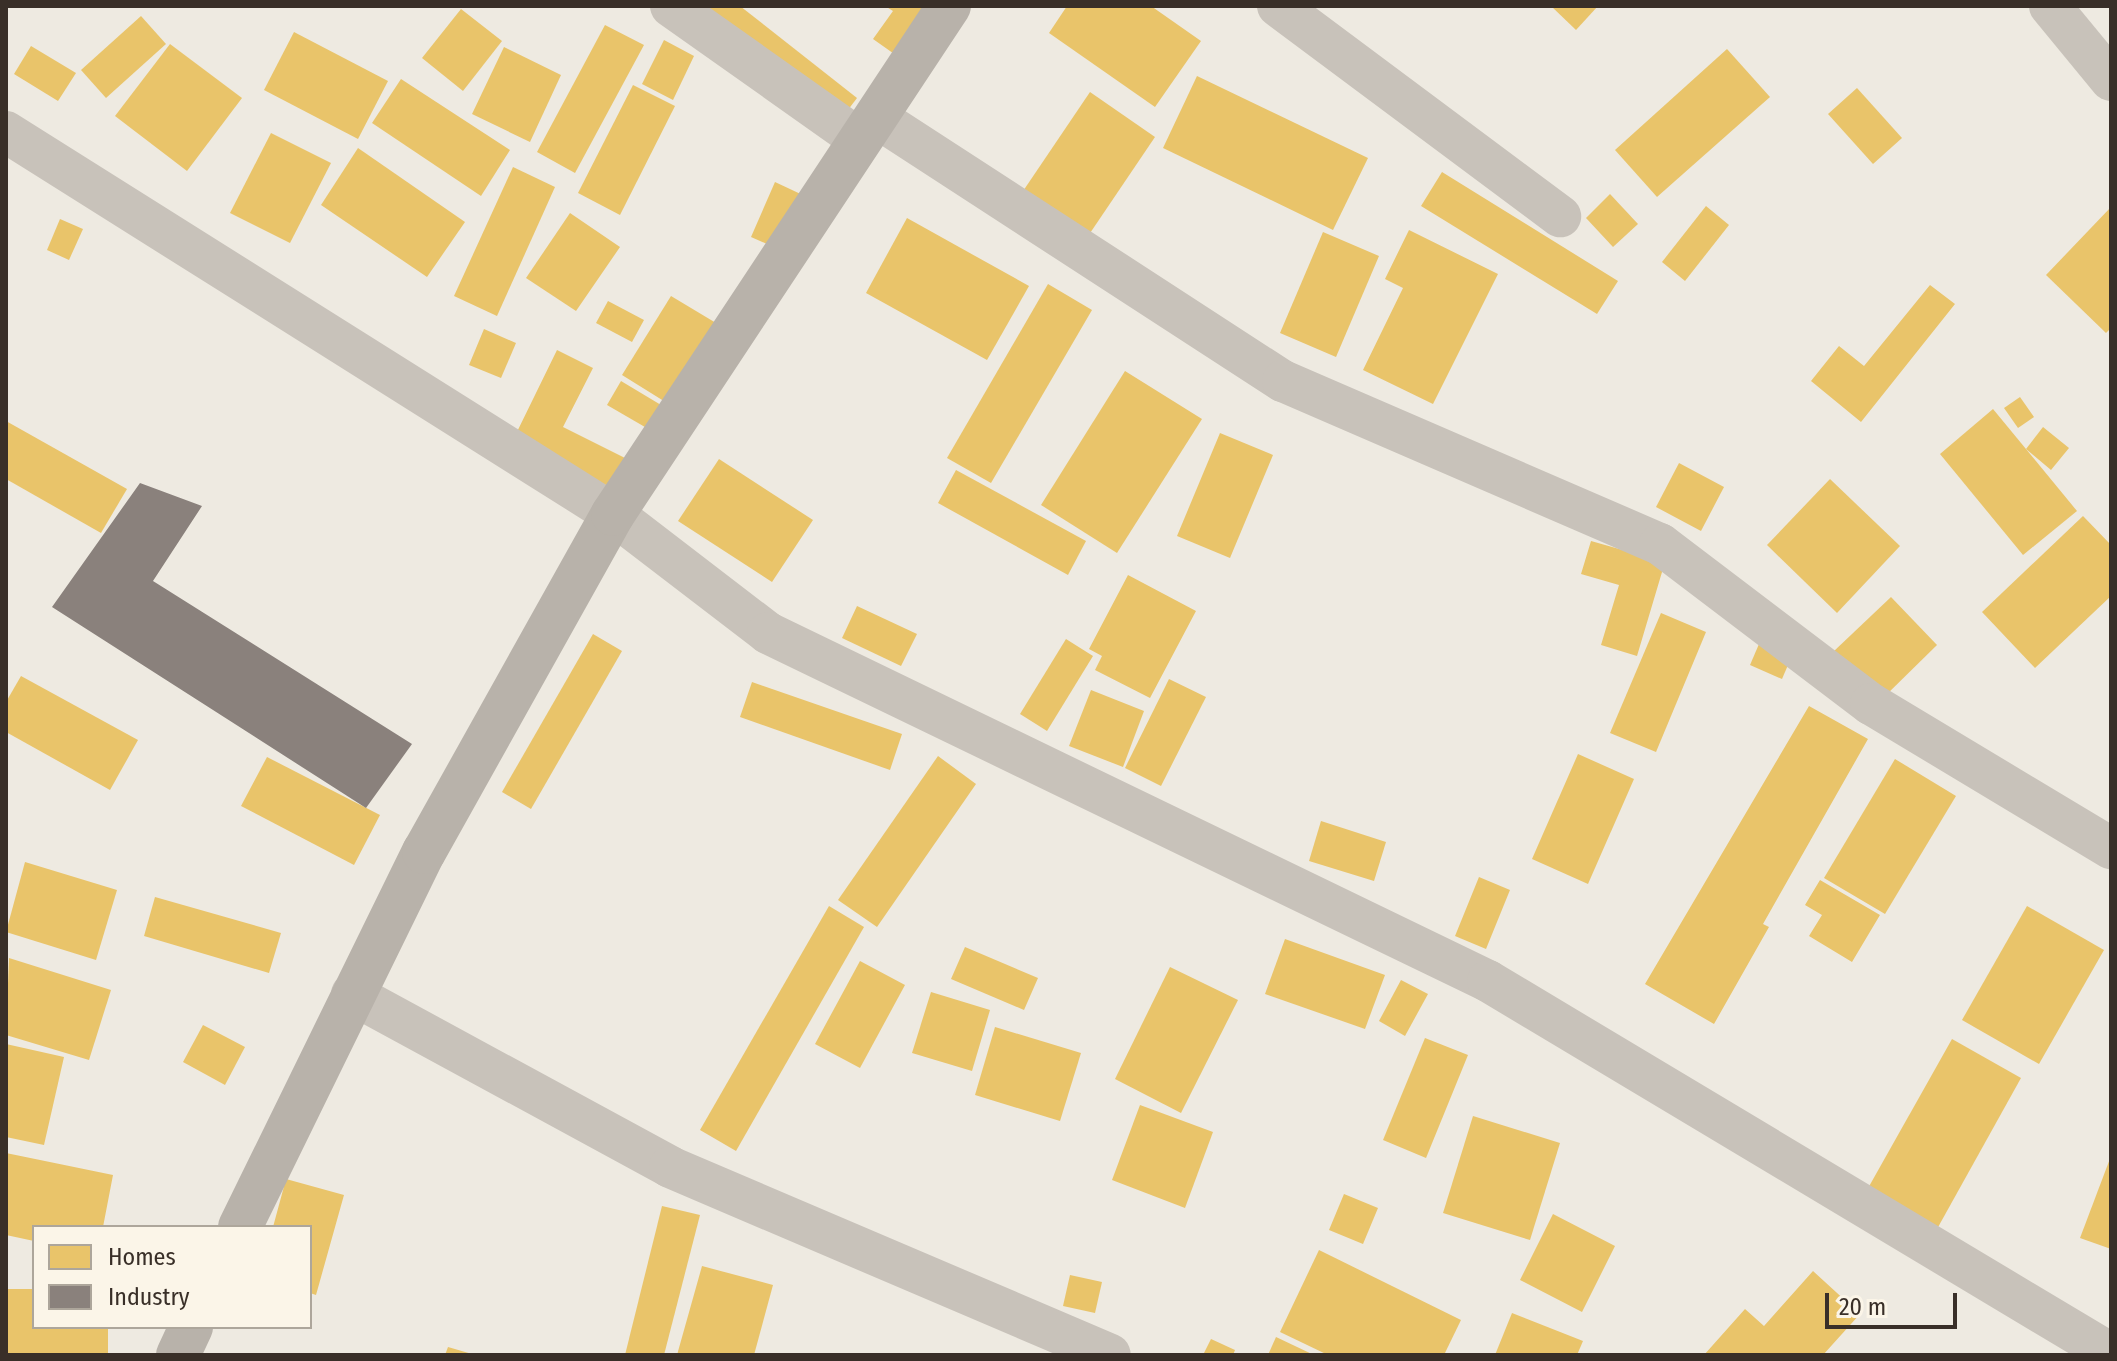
<!DOCTYPE html>
<html>
<head>
<meta charset="utf-8">
<style>
	body { margin:0 }
	#map { position:relative; width:2117px; height:1361px; overflow:hidden; background:#eeeae1; font-family:"Fira Sans Condensed",sans-serif }
	div>[style] { position:absolute }
	.homes>* { inset:0; background:#e9c46a }
	.industry>* { inset:0; background:#8a817c }
	.street>* { height:42px; margin:-21px; padding:0 21px; transform-origin:21px; border-radius:21px; background:#c8c2ba }
	.secondary>* { height:44px; margin:-22px; padding:0 22px; transform-origin:22px; border-radius:22px; background:#b8b2aa }
	span { translate:-50% -50%; white-space:nowrap; text-align:center; line-height:1.15; -webkit-text-stroke:8px #fbf5e8; paint-order:stroke }
	.frame { position:absolute; inset:0; border:8px solid #392f28; pointer-events:none }
	.legend { position:absolute; left:32px; top:1225px; width:280px; height:104px; box-sizing:border-box; background:#fbf5e8; border:2px solid #ada69b; margin:0; padding:10px 14px; list-style:none; font-size:24px; color:#392f28 }
	.legend li { display:flex; align-items:center; gap:16px; height:40px }
	.legend b { width:40px; border:2px solid #ada69b }
	.scale { position:absolute; left:1825px; top:1293px; width:132px; height:36px; box-sizing:border-box; border:4px solid #392f28; border-top:0; padding-left:10px; font-size:24px; line-height:28px; white-space:nowrap; color:#392f28; -webkit-text-stroke:6px #fbf5e8; paint-order:stroke }
</style>
</head>
<body>
<div id="map">
	<div class="homes">
		<div style="clip-path:polygon(694px 6px,740px 6px,857px 98px,832px 131px)"></div>
		<div style="clip-path:polygon(885px 6px,947px 6px,907px 63px,873px 39px,893px 11px)"></div>
		<div style="clip-path:polygon(1067px 6px,1151px 6px,1201px 41px,1155px 107px,1049px 33px)"></div>
		<div style="clip-path:polygon(1551px 6px,1598px 6px,1576px 30px)"></div>
		<div style="clip-path:polygon(461px 9px,502px 41px,463px 91px,422px 58px)"></div>
		<div style="clip-path:polygon(141px 16px,166px 44px,106px 98px,81px 70px)"></div>
		<div style="clip-path:polygon(605px 25px,644px 45px,575px 173px,537px 152px)"></div>
		<div style="clip-path:polygon(294px 32px,388px 81px,358px 139px,264px 90px)"></div>
		<div style="clip-path:polygon(664px 40px,694px 56px,673px 100px,642px 84px)"></div>
		<div style="clip-path:polygon(170px 44px,242px 98px,187px 171px,115px 116px)"></div>
		<div style="clip-path:polygon(31px 46px,76px 73px,58px 101px,14px 74px)"></div>
		<div style="clip-path:polygon(504px 47px,561px 75px,530px 142px,472px 114px)"></div>
		<div style="clip-path:polygon(1727px 49px,1770px 97px,1657px 197px,1615px 150px)"></div>
		<div style="clip-path:polygon(1197px 76px,1368px 158px,1333px 230px,1163px 148px)"></div>
		<div style="clip-path:polygon(401px 79px,510px 150px,481px 196px,372px 123px)"></div>
		<div style="clip-path:polygon(633px 85px,675px 106px,620px 215px,578px 193px)"></div>
		<div style="clip-path:polygon(1857px 88px,1902px 138px,1873px 164px,1828px 114px)"></div>
		<div style="clip-path:polygon(1090px 92px,1155px 137px,1082px 245px,1017px 200px)"></div>
		<div style="clip-path:polygon(271px 133px,331px 163px,290px 243px,230px 213px)"></div>
		<div style="clip-path:polygon(358px 148px,465px 222px,427px 277px,321px 205px)"></div>
		<div style="clip-path:polygon(513px 167px,555px 187px,497px 316px,454px 296px)"></div>
		<div style="clip-path:polygon(1442px 172px,1618px 281px,1597px 314px,1421px 206px)"></div>
		<div style="clip-path:polygon(775px 182px,807px 197px,783px 251px,751px 237px)"></div>
		<div style="clip-path:polygon(1610px 194px,1638px 224px,1613px 247px,1586px 218px)"></div>
		<div style="clip-path:polygon(1706px 206px,1729px 225px,1685px 281px,1662px 262px)"></div>
		<div style="clip-path:polygon(2111px 207px,2111px 328px,2106px 333px,2046px 275px)"></div>
		<div style="clip-path:polygon(570px 213px,620px 247px,576px 311px,526px 278px)"></div>
		<div style="clip-path:polygon(907px 218px,1029px 286px,987px 360px,866px 293px)"></div>
		<div style="clip-path:polygon(60px 219px,83px 229px,69px 260px,47px 250px)"></div>
		<div style="clip-path:polygon(1409px 230px,1498px 274px,1433px 404px,1363px 370px,1403px 288px,1385px 279px)"></div>
		<div style="clip-path:polygon(1323px 232px,1379px 256px,1336px 357px,1280px 333px)"></div>
		<div style="clip-path:polygon(1048px 284px,1092px 310px,991px 483px,947px 458px)"></div>
		<div style="clip-path:polygon(1930px 285px,1955px 304px,1861px 422px,1811px 381px,1839px 346px,1864px 366px)"></div>
		<div style="clip-path:polygon(671px 296px,716px 323px,667px 403px,622px 375px)"></div>
		<div style="clip-path:polygon(608px 301px,644px 320px,632px 342px,596px 323px)"></div>
		<div style="clip-path:polygon(484px 329px,516px 343px,501px 378px,469px 365px)"></div>
		<div style="clip-path:polygon(557px 350px,593px 368px,563px 427px,633px 462px,618px 492px,513px 440px)"></div>
		<div style="clip-path:polygon(1125px 371px,1202px 419px,1117px 553px,1041px 505px)"></div>
		<div style="clip-path:polygon(621px 381px,671px 411px,657px 434px,607px 405px)"></div>
		<div style="clip-path:polygon(2020px 397px,2034px 417px,2018px 428px,2004px 408px)"></div>
		<div style="clip-path:polygon(1993px 409px,2077px 511px,2023px 555px,1940px 454px)"></div>
		<div style="clip-path:polygon(6px 421px,127px 489px,101px 533px,6px 479px)"></div>
		<div style="clip-path:polygon(2043px 427px,2069px 448px,2051px 470px,2026px 449px)"></div>
		<div style="clip-path:polygon(1220px 433px,1273px 455px,1230px 558px,1177px 536px)"></div>
		<div style="clip-path:polygon(719px 459px,813px 520px,772px 582px,678px 521px)"></div>
		<div style="clip-path:polygon(1679px 463px,1724px 487px,1701px 531px,1656px 507px)"></div>
		<div style="clip-path:polygon(956px 470px,1086px 541px,1068px 575px,938px 503px)"></div>
		<div style="clip-path:polygon(1830px 479px,1900px 546px,1837px 613px,1767px 545px)"></div>
		<div style="clip-path:polygon(2083px 516px,2111px 545px,2111px 596px,2035px 668px,1982px 612px)"></div>
		<div style="clip-path:polygon(1591px 541px,1665px 562px,1637px 656px,1601px 645px,1619px 585px,1581px 574px)"></div>
		<div style="clip-path:polygon(1128px 575px,1196px 611px,1150px 698px,1095px 670px,1102px 656px,1089px 649px)"></div>
		<div style="clip-path:polygon(1891px 597px,1937px 645px,1880px 701px,1833px 652px)"></div>
		<div style="clip-path:polygon(857px 606px,917px 634px,901px 666px,842px 638px)"></div>
		<div style="clip-path:polygon(1661px 613px,1706px 632px,1656px 752px,1610px 733px)"></div>
		<div style="clip-path:polygon(593px 634px,622px 651px,531px 809px,502px 792px)"></div>
		<div style="clip-path:polygon(1066px 639px,1093px 656px,1047px 731px,1020px 714px)"></div>
		<div style="clip-path:polygon(1759px 644px,1791px 658px,1782px 679px,1750px 665px)"></div>
		<div style="clip-path:polygon(21px 676px,138px 740px,110px 790px,6px 732px,6px 702px)"></div>
		<div style="clip-path:polygon(1169px 679px,1206px 697px,1161px 786px,1125px 768px)"></div>
		<div style="clip-path:polygon(752px 682px,902px 734px,890px 770px,740px 717px)"></div>
		<div style="clip-path:polygon(1091px 690px,1144px 711px,1123px 767px,1069px 746px)"></div>
		<div style="clip-path:polygon(1809px 706px,1868px 739px,1763px 924px,1769px 927px,1714px 1024px,1645px 984px)"></div>
		<div style="clip-path:polygon(1578px 754px,1634px 779px,1588px 884px,1532px 859px)"></div>
		<div style="clip-path:polygon(938px 756px,976px 784px,877px 927px,838px 900px)"></div>
		<div style="clip-path:polygon(267px 757px,380px 815px,354px 865px,241px 806px)"></div>
		<div style="clip-path:polygon(1895px 759px,1956px 796px,1885px 914px,1824px 878px)"></div>
		<div style="clip-path:polygon(1321px 821px,1386px 842px,1374px 881px,1309px 861px)"></div>
		<div style="clip-path:polygon(25px 862px,117px 890px,96px 960px,6px 932px)"></div>
		<div style="clip-path:polygon(1479px 877px,1510px 890px,1486px 949px,1455px 936px)"></div>
		<div style="clip-path:polygon(1820px 880px,1880px 915px,1852px 962px,1809px 936px,1822px 915px,1805px 905px)"></div>
		<div style="clip-path:polygon(155px 897px,281px 933px,269px 973px,144px 936px)"></div>
		<div style="clip-path:polygon(829px 906px,864px 927px,736px 1151px,700px 1130px)"></div>
		<div style="clip-path:polygon(2027px 906px,2104px 950px,2039px 1064px,1962px 1020px)"></div>
		<div style="clip-path:polygon(1285px 939px,1385px 975px,1365px 1029px,1265px 994px)"></div>
		<div style="clip-path:polygon(965px 947px,1038px 978px,1024px 1010px,951px 979px)"></div>
		<div style="clip-path:polygon(9px 958px,111px 990px,89px 1060px,6px 1035px)"></div>
		<div style="clip-path:polygon(860px 961px,905px 985px,860px 1068px,815px 1044px)"></div>
		<div style="clip-path:polygon(1170px 967px,1238px 1000px,1181px 1113px,1115px 1079px)"></div>
		<div style="clip-path:polygon(1401px 980px,1428px 994px,1405px 1036px,1379px 1021px)"></div>
		<div style="clip-path:polygon(931px 992px,990px 1010px,972px 1071px,912px 1053px)"></div>
		<div style="clip-path:polygon(203px 1025px,245px 1047px,225px 1085px,183px 1062px)"></div>
		<div style="clip-path:polygon(995px 1027px,1081px 1053px,1060px 1121px,975px 1095px)"></div>
		<div style="clip-path:polygon(1425px 1038px,1468px 1055px,1426px 1158px,1383px 1140px)"></div>
		<div style="clip-path:polygon(1952px 1039px,2021px 1078px,1937px 1229px,1867px 1190px)"></div>
		<div style="clip-path:polygon(6px 1044px,64px 1057px,44px 1145px,6px 1137px)"></div>
		<div style="clip-path:polygon(1140px 1105px,1213px 1132px,1185px 1208px,1112px 1180px)"></div>
		<div style="clip-path:polygon(1473px 1116px,1560px 1143px,1530px 1240px,1443px 1213px)"></div>
		<div style="clip-path:polygon(6px 1153px,113px 1175px,103px 1227px,34px 1227px,34px 1241px,6px 1235px)"></div>
		<div style="clip-path:polygon(2111px 1156px,2111px 1249px,2080px 1238px)"></div>
		<div style="clip-path:polygon(286px 1179px,344px 1195px,316px 1295px,310px 1293px,310px 1227px,273px 1227px)"></div>
		<div style="clip-path:polygon(1344px 1194px,1378px 1208px,1363px 1244px,1329px 1230px)"></div>
		<div style="clip-path:polygon(662px 1206px,700px 1215px,664px 1355px,625px 1355px)"></div>
		<div style="clip-path:polygon(1553px 1214px,1615px 1246px,1582px 1312px,1520px 1280px)"></div>
		<div style="clip-path:polygon(1319px 1250px,1461px 1320px,1444px 1355px,1328px 1355px,1280px 1332px)"></div>
		<div style="clip-path:polygon(702px 1266px,773px 1285px,754px 1355px,677px 1355px)"></div>
		<div style="clip-path:polygon(1813px 1271px,1860px 1314px,1823px 1355px,1704px 1355px,1745px 1309px,1764px 1326px)"></div>
		<div style="clip-path:polygon(1070px 1275px,1102px 1282px,1095px 1313px,1063px 1306px)"></div>
		<div style="clip-path:polygon(6px 1289px,34px 1289px,34px 1327px,108px 1327px,108px 1355px,6px 1354px)"></div>
		<div style="clip-path:polygon(1512px 1313px,1583px 1341px,1577px 1355px,1495px 1355px)"></div>
		<div style="clip-path:polygon(1276px 1337px,1314px 1355px,1268px 1355px)"></div>
		<div style="clip-path:polygon(1211px 1339px,1235px 1350px,1233px 1355px,1203px 1355px)"></div>
		<div style="clip-path:polygon(448px 1347px,472px 1354px,472px 1355px,445px 1355px)"></div>
	</div>
	<div class="industry">
		<div style="clip-path:polygon(140px 483px,202px 506px,153px 581px,412px 744px,366px 808px,52px 607px)"></div>
	</div>
	<div class="street">
		<div style="left:671px;top:6px;width:232px;rotate:35.3deg"></div>
		<div style="left:1278px;top:6px;width:352px;rotate:36.7deg"></div>
		<div style="left:2050px;top:6px;width:96px;rotate:50.5deg"></div>
		<div style="left:876px;top:117px;width:485px;rotate:33deg"></div>
		<div style="left:1283px;top:381px;width:411px;rotate:23.4deg"></div>
		<div style="left:1660px;top:544px;width:265px;rotate:37.2deg"></div>
		<div style="left:1871px;top:704px;width:280px;rotate:31deg"></div>
		<div style="left:6px;top:132px;width:717px;rotate:32.18deg"></div>
		<div style="left:613px;top:514px;width:195px;rotate:37.5deg"></div>
		<div style="left:768px;top:633px;width:800px;rotate:25.8deg"></div>
		<div style="left:1488px;top:981px;width:726px;rotate:30.91deg"></div>
		<div style="left:352px;top:994px;width:362px;rotate:28.5deg"></div>
		<div style="left:670px;top:1167px;width:478px;rotate:23.1deg"></div>
	</div>
	<div class="secondary">
		<div style="left:240px;top:1227px;width:418px;rotate:-63.9deg"></div>
		<div style="left:424px;top:852px;width:387px;rotate:-60.8deg"></div>
		<div style="left:613px;top:514px;width:609px;rotate:-56.52deg"></div>
		<div style="left:178px;top:1355px;width:31px;rotate:-65deg"></div>
	</div>
	<div class="frame"></div>
	<ul class="legend">
	<li><b style="height:22px;background:#e9c46a"></b>Homes</li>
	<li><b style="height:22px;background:#8a817c"></b>Industry</li>
	</ul>
	<div class="scale">20 m</div>
</div>
</body>
</html>
